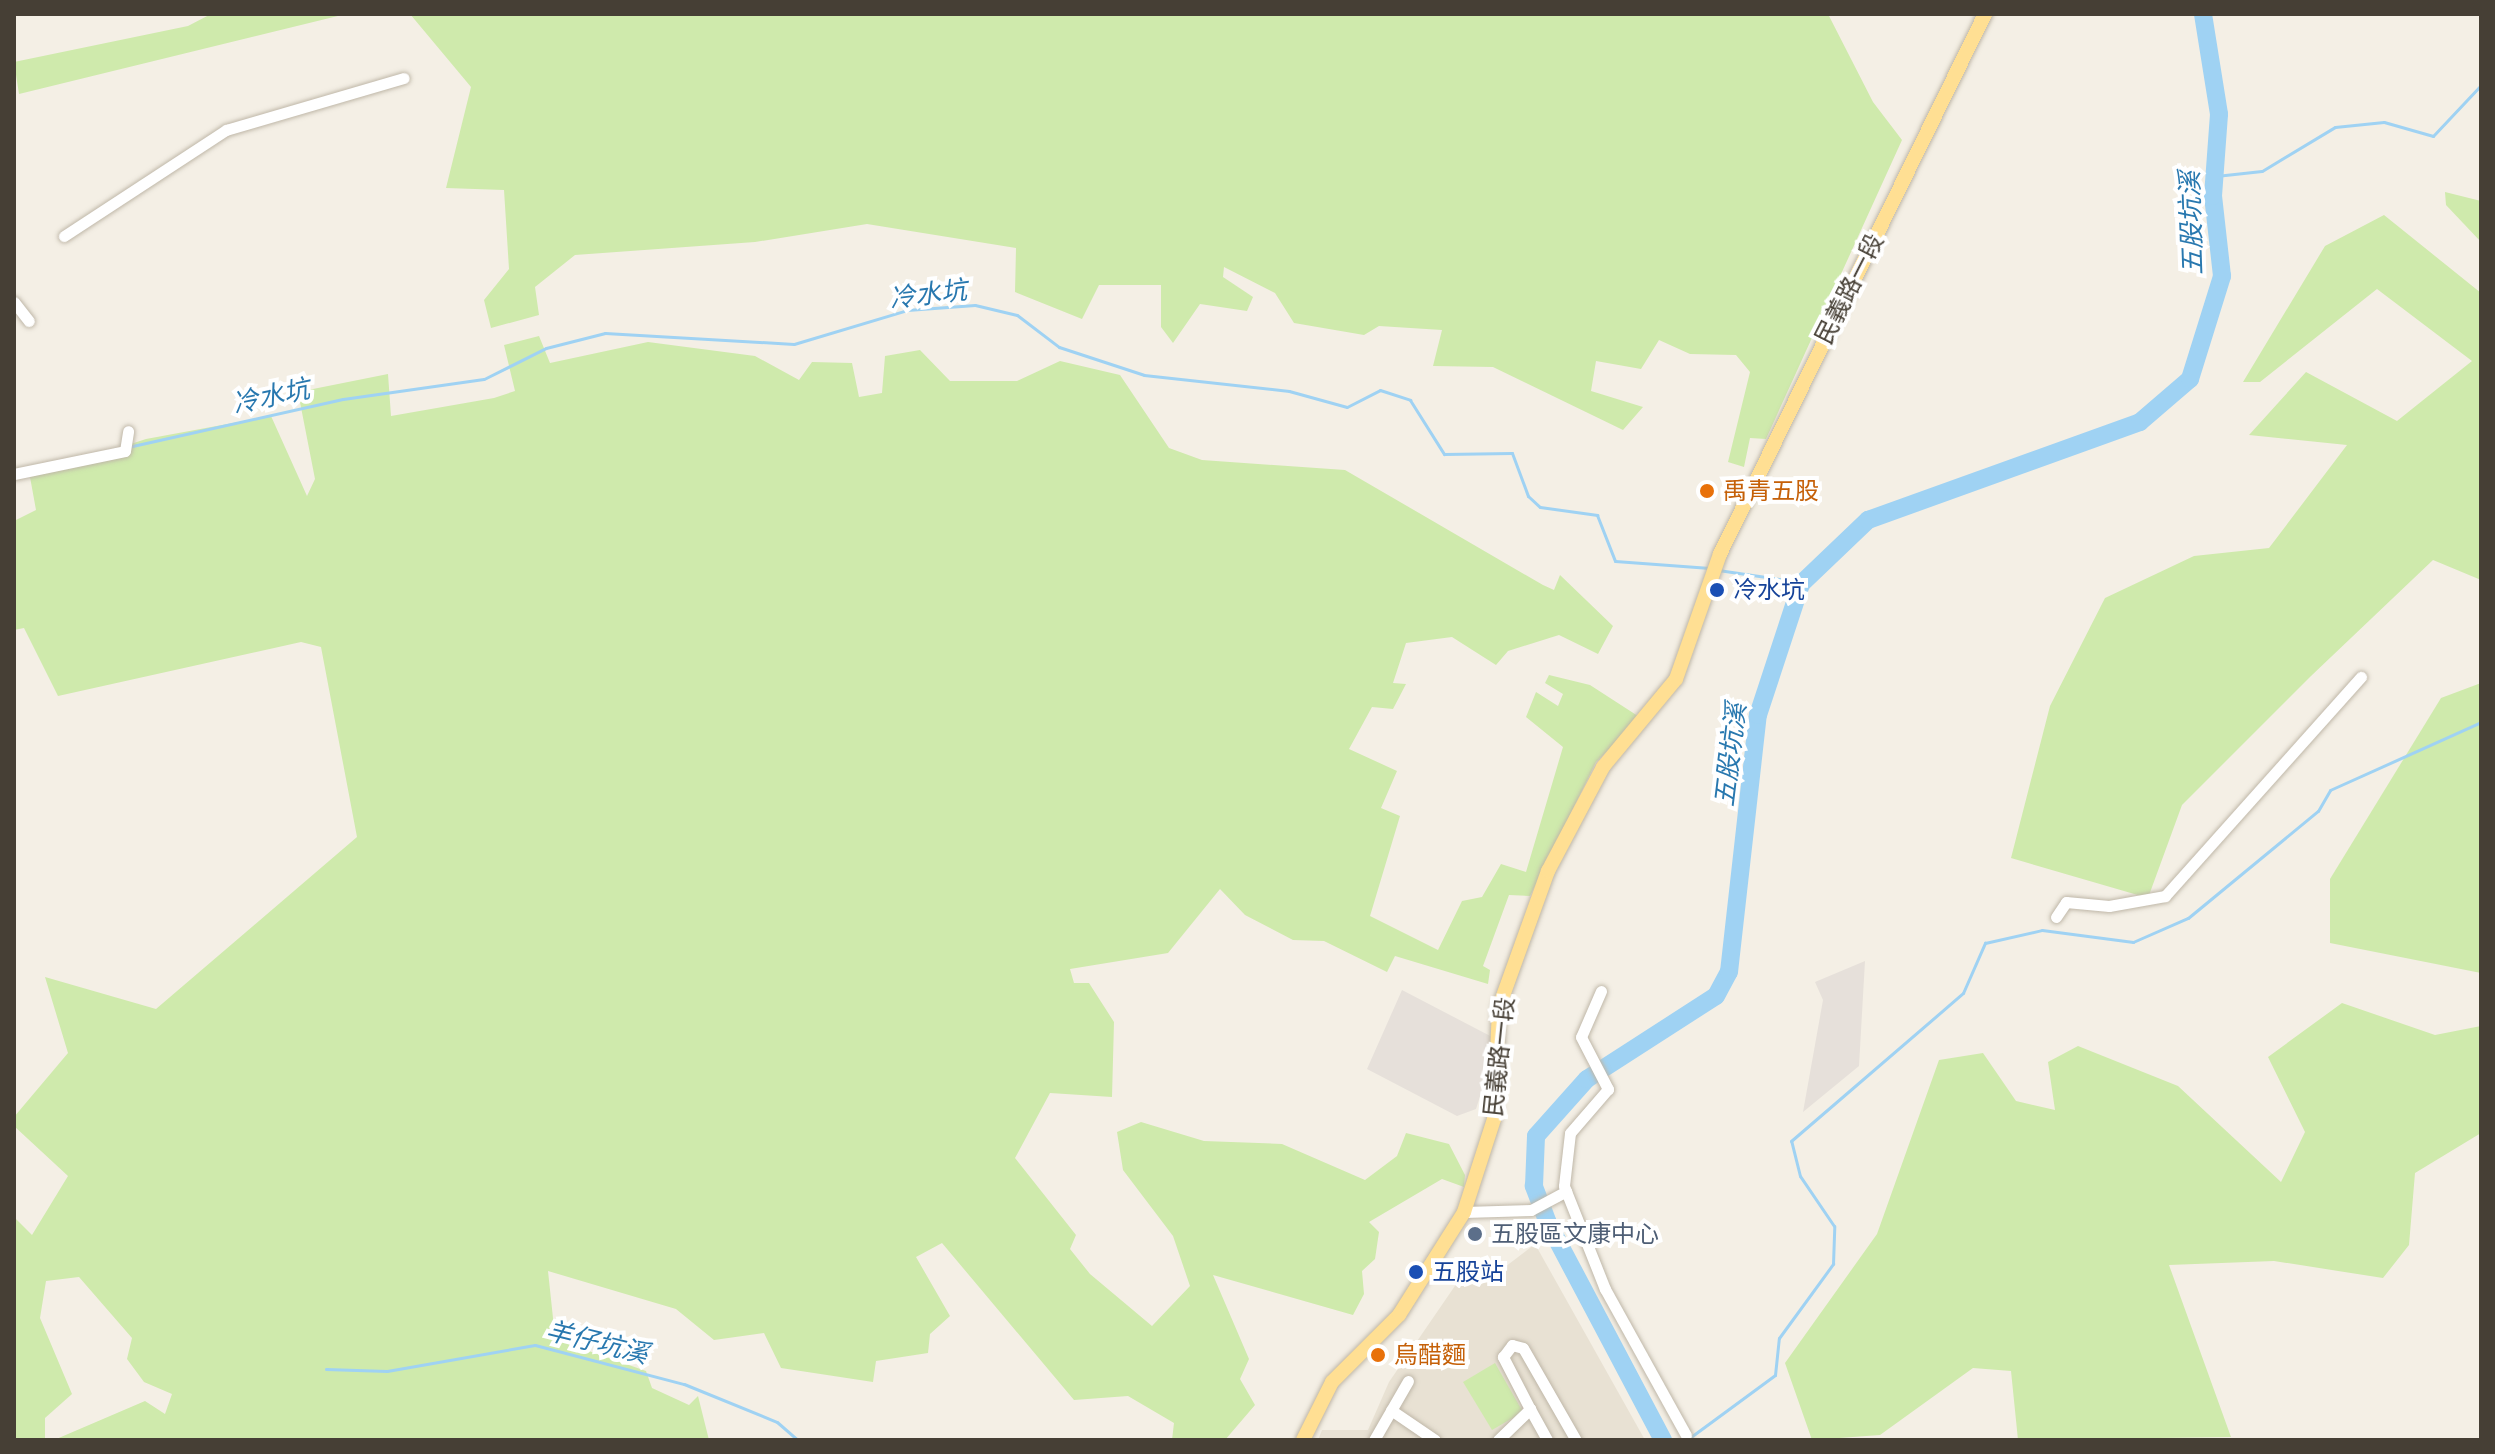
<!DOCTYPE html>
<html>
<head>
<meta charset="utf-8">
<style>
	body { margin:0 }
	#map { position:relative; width:2495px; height:1454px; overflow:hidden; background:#f4efe5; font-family:Figtree,"Noto Sans TC",sans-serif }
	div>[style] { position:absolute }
	.residential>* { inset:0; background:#e8e1d3 }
	.industrial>* { inset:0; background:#e6e0da }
	.green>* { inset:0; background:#cfeaac }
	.stream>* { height:3px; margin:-1.5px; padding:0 1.5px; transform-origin:1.5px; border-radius:1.5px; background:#9fd2f3 }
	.river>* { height:18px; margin:-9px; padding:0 9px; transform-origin:9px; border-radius:9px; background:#9fd2f3 }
	.roads { filter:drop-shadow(0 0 2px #bfb7a8) drop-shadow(0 0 2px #bfb7a8) }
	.minor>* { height:11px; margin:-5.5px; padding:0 5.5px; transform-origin:5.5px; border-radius:5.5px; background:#fff }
	.major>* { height:14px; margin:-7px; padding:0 7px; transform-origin:7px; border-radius:7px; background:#ffdf93 }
	.dots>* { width:22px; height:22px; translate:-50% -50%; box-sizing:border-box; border:4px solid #fff; border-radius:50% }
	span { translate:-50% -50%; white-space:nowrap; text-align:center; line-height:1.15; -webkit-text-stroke:8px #fff; paint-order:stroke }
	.street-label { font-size:24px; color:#463f35 }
	.food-label { font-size:24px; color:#c56008 }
	.left { translate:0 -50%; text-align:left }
	.transit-label { font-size:24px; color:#164399 }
	.service-label { font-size:24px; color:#4e5e75 }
	.water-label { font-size:26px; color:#2878af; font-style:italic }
	.frame { position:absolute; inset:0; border:16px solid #463f35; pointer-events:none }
</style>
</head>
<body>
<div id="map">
	<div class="residential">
		<div style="clip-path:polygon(1535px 1244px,1645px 1440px,1318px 1440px,1322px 1430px,1368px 1430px,1389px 1382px,1459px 1280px,1501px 1270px)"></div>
	</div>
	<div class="industrial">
		<div style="clip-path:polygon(1865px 961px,1859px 1066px,1803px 1112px,1823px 1000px,1815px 982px)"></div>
		<div style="clip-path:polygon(1402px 990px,1496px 1039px,1493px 1089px,1483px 1087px,1476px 1109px,1457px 1116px,1367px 1069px)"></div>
	</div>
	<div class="green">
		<div style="clip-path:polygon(211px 14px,346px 14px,19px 94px,14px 62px,188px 26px)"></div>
		<div style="clip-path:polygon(410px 14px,1828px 14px,1873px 102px,1902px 140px,1766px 439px,1750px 438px,1744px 467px,1728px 462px,1750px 372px,1736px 355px,1690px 354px,1659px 340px,1641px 369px,1596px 361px,1591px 391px,1643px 407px,1623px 430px,1493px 367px,1433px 366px,1442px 330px,1379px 326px,1364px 335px,1294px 323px,1275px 293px,1224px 267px,1223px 277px,1253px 297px,1247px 311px,1200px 304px,1173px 343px,1161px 327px,1161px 285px,1099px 285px,1082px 319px,1015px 292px,1016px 248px,867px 224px,755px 242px,575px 255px,535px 287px,539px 315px,491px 328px,484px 300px,509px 269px,504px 190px,446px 188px,471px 87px)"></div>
		<div style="clip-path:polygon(2445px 192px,2481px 201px,2481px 242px,2446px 205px)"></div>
		<div style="clip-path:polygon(2384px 215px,2481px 293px,2481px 580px,2433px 560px,2311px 676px,2182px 805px,2148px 898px,2011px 858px,2050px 706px,2105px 598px,2194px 556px,2269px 548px,2347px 445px,2249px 435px,2306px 372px,2397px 421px,2472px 361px,2377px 289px,2260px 382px,2243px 382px,2325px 246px)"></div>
		<div style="clip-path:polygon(539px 336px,550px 363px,648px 342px,755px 356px,799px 380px,812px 362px,852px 363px,859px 397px,882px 393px,885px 356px,920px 350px,950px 381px,1017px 381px,1060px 361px,1120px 375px,1169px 448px,1202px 460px,1345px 470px,1543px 585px,1554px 590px,1560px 575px,1613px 626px,1598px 654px,1559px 635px,1508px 651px,1496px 665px,1452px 637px,1406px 643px,1393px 683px,1406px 684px,1393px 709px,1372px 707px,1349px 749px,1397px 771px,1381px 808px,1400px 816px,1370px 916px,1438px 950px,1462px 901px,1482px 897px,1501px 864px,1526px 872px,1563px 747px,1526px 717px,1536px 692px,1558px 706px,1563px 694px,1545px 683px,1549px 675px,1590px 685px,1641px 718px,1596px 762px,1530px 896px,1509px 895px,1483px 966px,1490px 970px,1488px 984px,1395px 956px,1387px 972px,1324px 941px,1293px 940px,1245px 915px,1220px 889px,1168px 953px,1070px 969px,1074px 983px,1089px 983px,1114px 1022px,1112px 1097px,1050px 1093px,1015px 1158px,1076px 1235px,1070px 1249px,1090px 1274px,1152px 1326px,1190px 1286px,1173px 1236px,1123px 1170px,1117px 1132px,1141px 1122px,1204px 1141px,1282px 1144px,1365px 1180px,1397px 1156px,1406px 1133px,1449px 1144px,1465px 1175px,1464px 1187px,1442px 1179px,1369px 1222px,1379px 1232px,1375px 1259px,1362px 1271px,1364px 1294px,1353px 1315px,1213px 1275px,1249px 1359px,1240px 1379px,1255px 1405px,1225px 1440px,1172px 1440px,1174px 1423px,1128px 1396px,1074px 1400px,942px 1243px,916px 1257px,950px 1316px,930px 1334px,928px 1353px,876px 1361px,873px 1382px,781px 1368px,764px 1333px,714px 1340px,676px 1309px,548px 1271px,553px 1318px,566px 1343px,646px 1371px,652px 1388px,689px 1405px,698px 1396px,709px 1440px,54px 1440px,145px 1401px,165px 1414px,172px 1394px,144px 1382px,127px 1359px,132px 1338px,79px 1277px,46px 1281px,40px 1318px,72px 1394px,45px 1418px,45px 1440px,14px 1440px,14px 1217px,32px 1235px,68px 1176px,14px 1126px,14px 1117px,68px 1053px,45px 977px,156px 1009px,357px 837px,321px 647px,301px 642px,58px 696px,24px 628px,14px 630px,14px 521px,36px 510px,30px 477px,146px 439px,271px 416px,307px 496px,315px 479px,298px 392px,388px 374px,391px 416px,494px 398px,515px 391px,504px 345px)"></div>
		<div style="clip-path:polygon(2481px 683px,2481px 973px,2330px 943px,2330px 879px,2441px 698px)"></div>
		<div style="clip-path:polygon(2342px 1003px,2435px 1035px,2481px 1026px,2481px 1133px,2415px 1173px,2409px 1245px,2383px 1278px,2274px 1261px,2169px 1265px,2231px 1437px,2018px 1440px,2011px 1371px,1973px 1368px,1880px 1435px,1812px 1440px,1785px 1363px,1877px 1234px,1939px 1060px,1983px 1053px,2016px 1101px,2055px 1110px,2048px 1062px,2078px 1046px,2178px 1086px,2281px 1182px,2305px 1132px,2268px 1057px)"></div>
		<div style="clip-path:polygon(1495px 1363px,1523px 1412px,1492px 1430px,1463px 1382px)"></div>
	</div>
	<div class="stream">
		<div style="left:2216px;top:176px;width:46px;rotate:-6.2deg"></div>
		<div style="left:2262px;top:171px;width:85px;rotate:-31.1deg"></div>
		<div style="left:2335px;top:127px;width:49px;rotate:-5.8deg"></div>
		<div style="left:2384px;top:122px;width:51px;rotate:15.9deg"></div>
		<div style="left:2433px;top:136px;width:70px;rotate:-46.7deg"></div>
		<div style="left:128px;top:447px;width:220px;rotate:-12.6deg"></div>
		<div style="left:343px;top:399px;width:142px;rotate:-8.1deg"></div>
		<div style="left:484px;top:379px;width:69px;rotate:-26.6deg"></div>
		<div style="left:546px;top:348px;width:61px;rotate:-14.3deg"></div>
		<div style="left:605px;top:333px;width:189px;rotate:3.3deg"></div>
		<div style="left:794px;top:344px;width:118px;rotate:-16.7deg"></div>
		<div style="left:907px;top:310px;width:68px;rotate:-4.2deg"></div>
		<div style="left:975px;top:305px;width:43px;rotate:13.4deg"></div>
		<div style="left:1017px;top:315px;width:53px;rotate:37.3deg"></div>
		<div style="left:1059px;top:347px;width:89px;rotate:18.2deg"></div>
		<div style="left:1144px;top:375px;width:146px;rotate:6.3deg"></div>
		<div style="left:1289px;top:391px;width:60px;rotate:15.4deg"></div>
		<div style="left:1347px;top:407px;width:37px;rotate:-27deg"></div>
		<div style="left:1380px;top:390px;width:32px;rotate:18deg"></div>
		<div style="left:1410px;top:400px;width:64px;rotate:57.8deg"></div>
		<div style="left:1444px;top:454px;width:68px;rotate:-0.8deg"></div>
		<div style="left:1512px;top:453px;width:46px;rotate:69.6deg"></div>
		<div style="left:1528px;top:496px;width:16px;rotate:43deg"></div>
		<div style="left:1540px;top:507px;width:58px;rotate:8deg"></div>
		<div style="left:1597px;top:515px;width:49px;rotate:68.6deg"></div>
		<div style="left:1615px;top:561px;width:95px;rotate:4.2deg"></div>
		<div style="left:1718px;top:570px;width:69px;rotate:8.4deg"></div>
		<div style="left:1786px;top:580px;width:18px;rotate:49deg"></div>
		<div style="left:326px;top:1369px;width:61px;rotate:1.9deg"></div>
		<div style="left:387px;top:1371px;width:150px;rotate:-10deg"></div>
		<div style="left:535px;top:1345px;width:154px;rotate:14.7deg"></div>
		<div style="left:684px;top:1384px;width:100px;rotate:22.2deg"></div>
		<div style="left:777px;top:1422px;width:28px;rotate:41deg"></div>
		<div style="left:1688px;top:1439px;width:108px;rotate:-36.3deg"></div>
		<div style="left:1775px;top:1375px;width:37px;rotate:-84deg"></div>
		<div style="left:1779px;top:1338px;width:92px;rotate:-53.9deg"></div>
		<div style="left:1833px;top:1264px;width:38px;rotate:-88deg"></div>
		<div style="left:1834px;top:1226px;width:60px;rotate:-124.2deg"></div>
		<div style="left:1800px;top:1176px;width:36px;rotate:-104deg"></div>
		<div style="left:1791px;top:1141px;width:227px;rotate:-40.7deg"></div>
		<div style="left:1963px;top:993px;width:55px;rotate:-66.3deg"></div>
		<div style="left:1985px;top:943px;width:58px;rotate:-12.8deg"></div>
		<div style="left:2042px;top:930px;width:92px;rotate:7.5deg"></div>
		<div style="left:2133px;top:942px;width:60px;rotate:-23.6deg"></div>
		<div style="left:2188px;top:918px;width:168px;rotate:-39.5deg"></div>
		<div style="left:2318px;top:811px;width:24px;rotate:-60deg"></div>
		<div style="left:2330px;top:790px;width:166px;rotate:-24.2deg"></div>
	</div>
	<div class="river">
		<div style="left:1663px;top:1440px;width:246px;rotate:-117.9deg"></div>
		<div style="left:1548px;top:1223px;width:40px;rotate:-111deg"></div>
		<div style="left:1534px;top:1186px;width:50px;rotate:-87.7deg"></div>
		<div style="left:1536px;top:1136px;width:76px;rotate:-48.2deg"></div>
		<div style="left:1587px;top:1079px;width:153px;rotate:-32.8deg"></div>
		<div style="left:1716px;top:996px;width:27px;rotate:-62deg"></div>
		<div style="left:1729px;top:972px;width:259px;rotate:-83.6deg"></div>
		<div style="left:1758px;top:715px;width:138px;rotate:-71.8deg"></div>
		<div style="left:1801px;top:584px;width:93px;rotate:-43.7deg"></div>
		<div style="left:1868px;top:520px;width:289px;rotate:-19.8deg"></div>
		<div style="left:2140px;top:422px;width:66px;rotate:-40.7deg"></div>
		<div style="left:2190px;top:379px;width:108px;rotate:-72.7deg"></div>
		<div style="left:2222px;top:276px;width:81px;rotate:-96.4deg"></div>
		<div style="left:2213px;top:196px;width:82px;rotate:-85.8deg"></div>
		<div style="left:2219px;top:114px;width:101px;rotate:-99.1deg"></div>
	</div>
	<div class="roads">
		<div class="minor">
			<div style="left:64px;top:236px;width:194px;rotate:-33.2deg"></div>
			<div style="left:226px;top:130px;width:185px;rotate:-16.3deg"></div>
			<div style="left:14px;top:302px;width:24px;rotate:52deg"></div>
			<div style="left:14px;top:474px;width:113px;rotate:-11.7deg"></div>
			<div style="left:125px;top:451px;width:20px;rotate:-81deg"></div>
			<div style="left:2056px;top:917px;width:18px;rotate:-56deg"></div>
			<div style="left:2066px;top:902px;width:43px;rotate:5.3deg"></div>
			<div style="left:2109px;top:906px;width:57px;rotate:-10.1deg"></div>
			<div style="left:2165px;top:896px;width:294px;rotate:-48.2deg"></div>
			<div style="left:1601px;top:991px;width:50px;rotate:113.5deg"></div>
			<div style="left:1581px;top:1037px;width:59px;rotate:62.6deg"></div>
			<div style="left:1608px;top:1089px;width:58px;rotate:130.8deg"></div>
			<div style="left:1570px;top:1133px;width:53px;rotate:96.5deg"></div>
			<div style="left:1564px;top:1186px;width:111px;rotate:68.3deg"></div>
			<div style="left:1605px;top:1289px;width:167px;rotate:61deg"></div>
			<div style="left:1464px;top:1212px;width:67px;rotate:-1.7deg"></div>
			<div style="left:1531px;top:1210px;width:40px;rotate:-28deg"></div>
			<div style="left:1530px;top:1409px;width:35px;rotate:61deg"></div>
			<div style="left:1391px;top:1410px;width:53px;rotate:34.3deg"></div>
			<div style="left:1374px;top:1440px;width:68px;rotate:-60deg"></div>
			<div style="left:1498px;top:1440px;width:45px;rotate:-44.1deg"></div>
			<div style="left:1530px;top:1409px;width:59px;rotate:-117.4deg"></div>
			<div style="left:1503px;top:1357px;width:15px;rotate:-53deg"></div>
			<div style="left:1512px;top:1345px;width:11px;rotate:15deg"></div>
			<div style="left:1523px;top:1348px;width:106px;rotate:60.1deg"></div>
		</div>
		<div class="major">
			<div style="left:1303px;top:1440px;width:65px;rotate:-63.4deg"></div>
			<div style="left:1332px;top:1382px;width:95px;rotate:-45deg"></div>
			<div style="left:1399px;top:1315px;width:122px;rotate:-57.7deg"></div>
			<div style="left:1464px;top:1212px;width:98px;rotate:-72.1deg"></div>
			<div style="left:1494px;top:1119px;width:112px;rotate:-87.4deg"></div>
			<div style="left:1499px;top:1007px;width:145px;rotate:-70.2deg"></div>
			<div style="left:1548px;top:871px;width:118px;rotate:-62.1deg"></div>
			<div style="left:1603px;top:767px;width:114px;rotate:-50.3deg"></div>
			<div style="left:1676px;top:679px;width:133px;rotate:-70.6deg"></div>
			<div style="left:1720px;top:554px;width:602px;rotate:-63.86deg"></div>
		</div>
	</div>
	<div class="dots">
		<div style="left:1707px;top:491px;background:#e8710a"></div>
		<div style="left:1717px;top:590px;background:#1a4fb4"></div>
		<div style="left:1475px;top:1234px;background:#5c6f8a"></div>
		<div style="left:1416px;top:1272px;background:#1a4fb4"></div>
		<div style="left:1378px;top:1355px;background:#e8710a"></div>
	</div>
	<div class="street-label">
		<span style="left:1849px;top:289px;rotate:-63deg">民義路一段</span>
		<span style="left:1499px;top:1057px;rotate:-84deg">民義路一段</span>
	</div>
	<div class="food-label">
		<span class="left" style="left:1723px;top:491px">禹青五股</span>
		<span class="left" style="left:1394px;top:1355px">烏醋麵</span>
	</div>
	<div class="transit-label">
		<span class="left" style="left:1733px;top:590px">冷水坑</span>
		<span class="left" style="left:1432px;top:1272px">五股站</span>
	</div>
	<div class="service-label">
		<span class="left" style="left:1491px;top:1234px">五股區文康中心</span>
	</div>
	<div class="water-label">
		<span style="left:2192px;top:223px;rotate:-92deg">五股坑溪</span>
		<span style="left:928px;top:295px;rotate:-7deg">冷水坑</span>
		<span style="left:271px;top:397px;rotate:-12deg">冷水坑</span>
		<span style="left:1731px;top:755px;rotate:-83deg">五股坑溪</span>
		<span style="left:597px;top:1343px;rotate:14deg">羊仔坑溪</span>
	</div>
	<div class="frame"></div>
</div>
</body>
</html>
